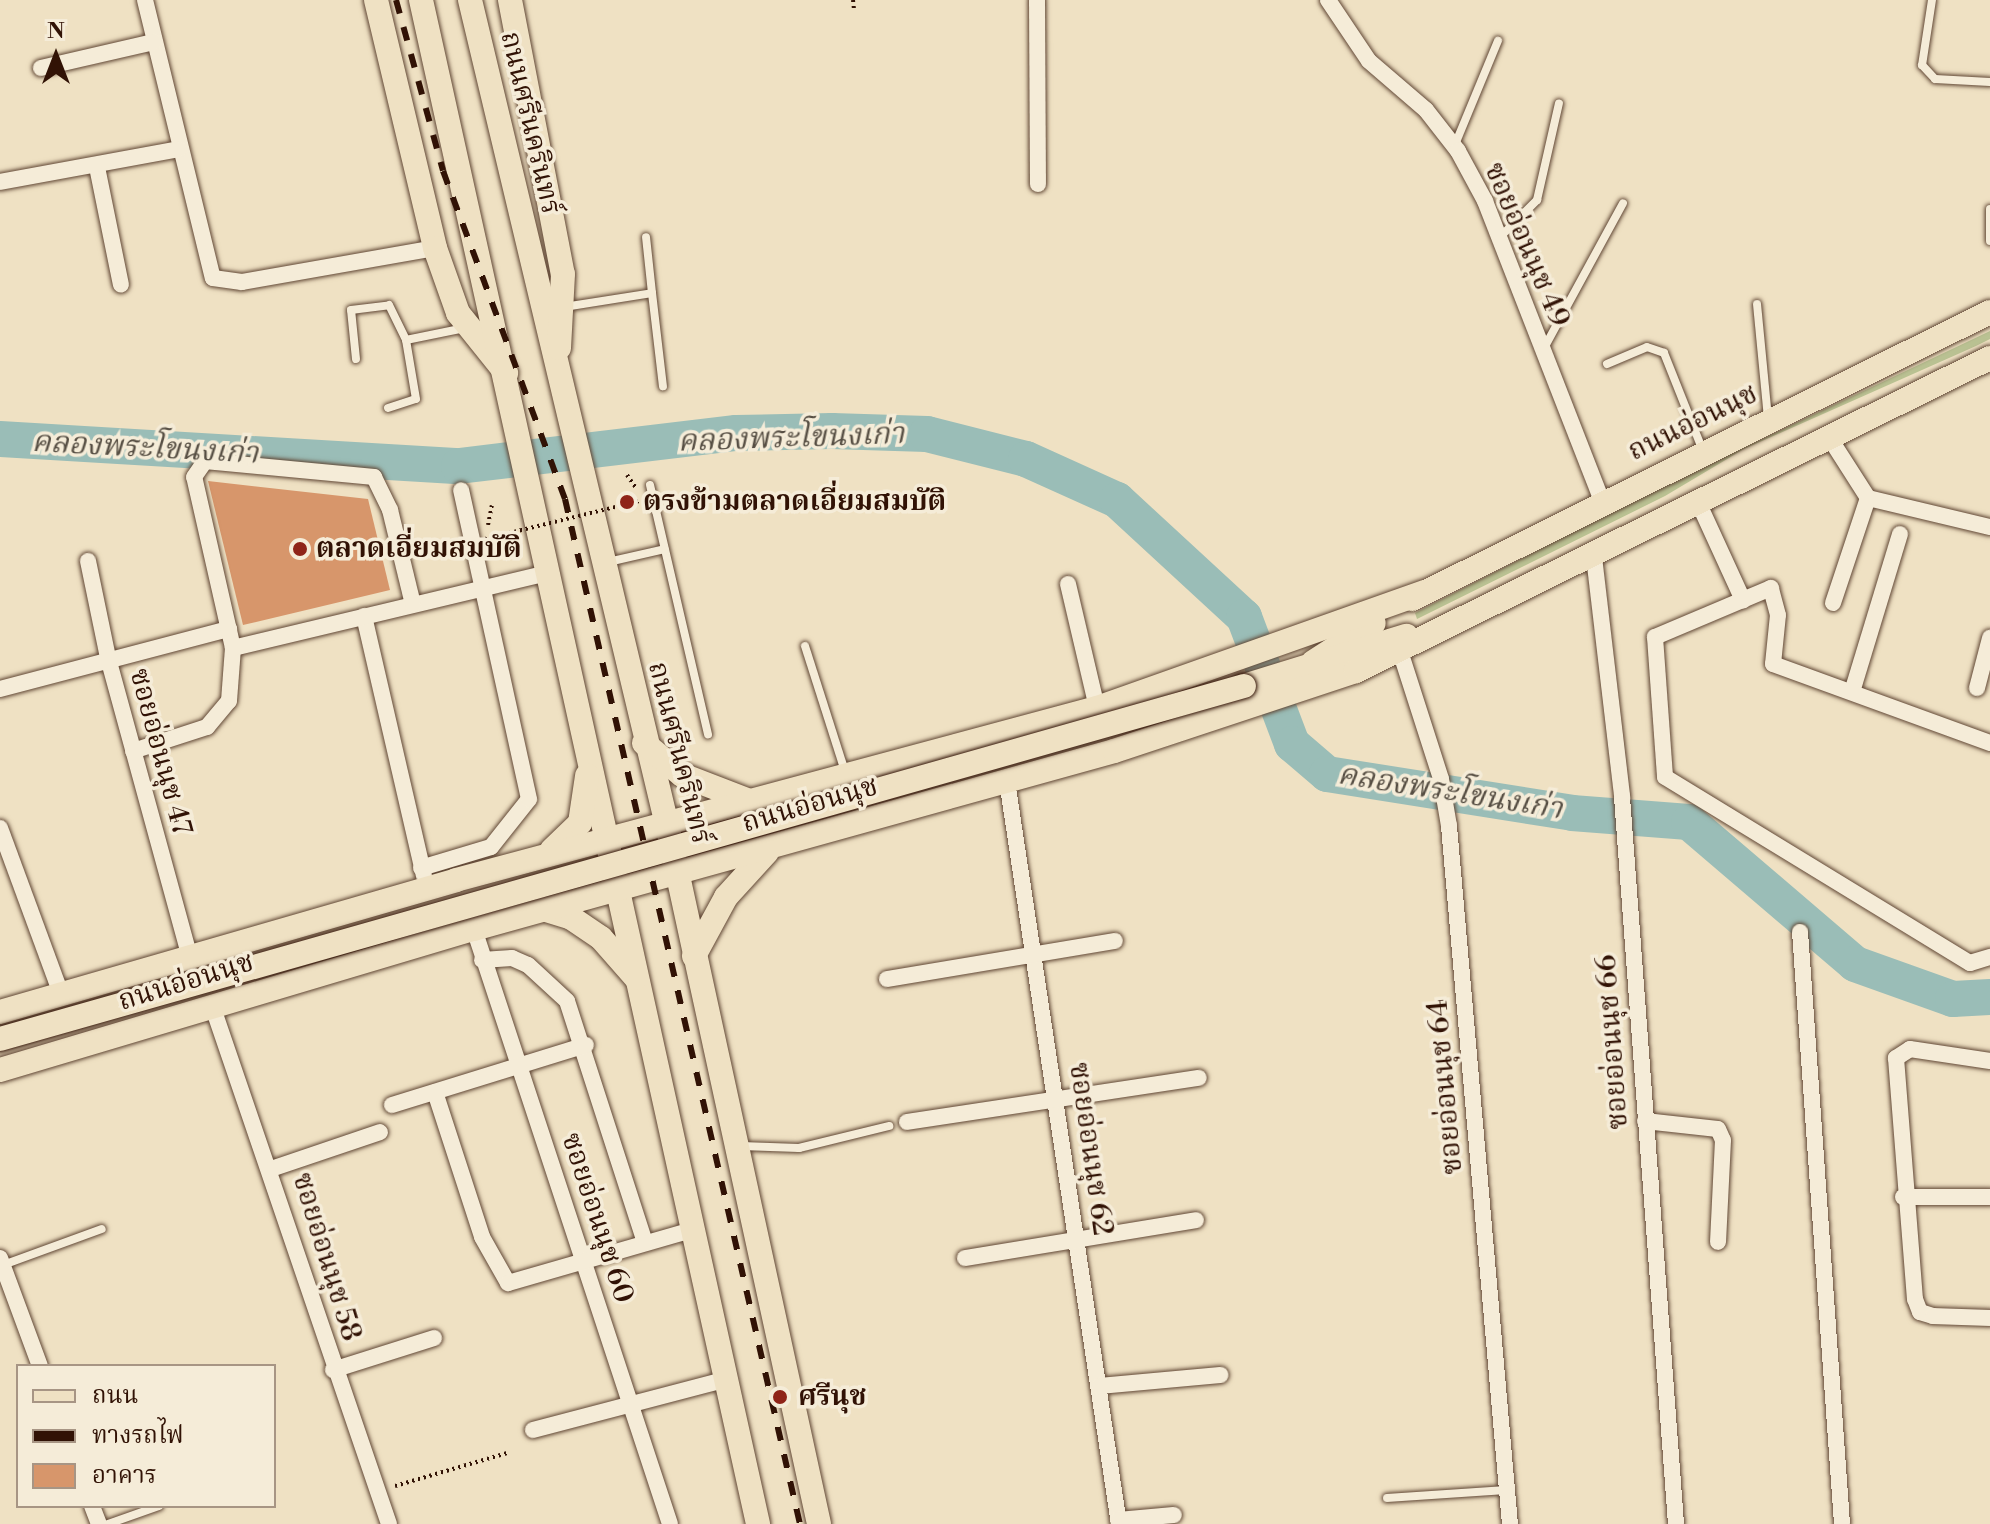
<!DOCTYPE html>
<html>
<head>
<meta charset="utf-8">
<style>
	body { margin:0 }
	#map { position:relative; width:1990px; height:1524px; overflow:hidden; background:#efe1c3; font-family:"Libre Bodoni","Noto Serif Thai",serif }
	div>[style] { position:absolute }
	.green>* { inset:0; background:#bac293 }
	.river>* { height:36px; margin:-18px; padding:0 18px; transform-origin:18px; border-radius:18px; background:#9abdb7 }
	.building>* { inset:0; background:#d7966b }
	.path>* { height:4px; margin-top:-2px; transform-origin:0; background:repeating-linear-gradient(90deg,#311205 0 2px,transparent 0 6px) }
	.roads { filter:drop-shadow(0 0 2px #604634) drop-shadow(0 0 2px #604634) }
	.service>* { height:8px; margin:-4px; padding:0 4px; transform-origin:4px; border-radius:4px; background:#f5ecd8 }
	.minor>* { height:16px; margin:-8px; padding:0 8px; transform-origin:8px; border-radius:8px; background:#f5ecd8 }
	.primary>* { height:24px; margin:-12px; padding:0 12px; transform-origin:12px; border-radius:12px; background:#efe1c3 }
	.rail>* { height:6px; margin-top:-3px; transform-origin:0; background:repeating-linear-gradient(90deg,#311205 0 14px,transparent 0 28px) }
	.path-bridge>* { height:4px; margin-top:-2px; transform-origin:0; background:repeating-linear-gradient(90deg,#311205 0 2px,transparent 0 6px) }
	.bridges { filter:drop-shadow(0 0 2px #311205) drop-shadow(0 0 2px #311205) }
	.primary-bridge>* { height:24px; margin:-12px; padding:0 12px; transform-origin:12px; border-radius:12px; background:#efe1c3 }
	.dots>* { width:22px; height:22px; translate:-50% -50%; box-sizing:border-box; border:4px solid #f5ecd8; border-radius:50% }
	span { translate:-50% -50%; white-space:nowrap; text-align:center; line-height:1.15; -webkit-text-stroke:7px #f5ecd8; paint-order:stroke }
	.street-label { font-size:28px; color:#311205 }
	.poi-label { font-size:28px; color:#311205; font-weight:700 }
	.left { translate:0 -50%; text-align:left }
	.water-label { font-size:30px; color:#564e43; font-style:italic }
	.legend { position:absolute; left:16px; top:1364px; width:260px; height:144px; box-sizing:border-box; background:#f5ecd8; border:2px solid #a79584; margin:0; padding:10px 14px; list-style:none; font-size:24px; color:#311205 }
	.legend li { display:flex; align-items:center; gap:16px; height:40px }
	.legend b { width:40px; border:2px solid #a79584 }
	.north { position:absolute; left:16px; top:16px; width:80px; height:80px; -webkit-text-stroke:6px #f5ecd8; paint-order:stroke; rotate:0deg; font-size:22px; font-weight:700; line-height:32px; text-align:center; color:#311205 }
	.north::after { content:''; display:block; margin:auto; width:28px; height:36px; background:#311205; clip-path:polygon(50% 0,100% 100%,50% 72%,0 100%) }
</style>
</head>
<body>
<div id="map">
	<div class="green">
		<div style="clip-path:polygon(1990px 331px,1990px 339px,1976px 346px,1744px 449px,1665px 496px,1417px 619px,1415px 613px,1665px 485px)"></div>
	</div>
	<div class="river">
		<div style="left:0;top:439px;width:460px;rotate:3.4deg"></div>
		<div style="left:459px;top:466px;width:279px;rotate:-6.8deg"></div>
		<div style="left:736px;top:433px;width:96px;rotate:-1.2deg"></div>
		<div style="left:832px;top:431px;width:95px;rotate:1.8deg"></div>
		<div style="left:927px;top:434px;width:102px;rotate:14.2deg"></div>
		<div style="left:1026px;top:459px;width:100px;rotate:24.3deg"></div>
		<div style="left:1117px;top:500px;width:173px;rotate:42.7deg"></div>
		<div style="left:1244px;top:617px;width:136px;rotate:69.3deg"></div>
		<div style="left:1292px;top:744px;width:46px;rotate:40.6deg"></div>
		<div style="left:1327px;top:774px;width:248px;rotate:9deg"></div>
		<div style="left:1572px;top:813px;width:117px;rotate:4.4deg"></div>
		<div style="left:1689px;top:822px;width:218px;rotate:40.5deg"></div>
		<div style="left:1855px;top:964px;width:104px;rotate:19.7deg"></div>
		<div style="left:1953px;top:999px;width:37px;rotate:-3deg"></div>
	</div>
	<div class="building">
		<div style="clip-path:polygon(208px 481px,368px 499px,390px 590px,243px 625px)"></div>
	</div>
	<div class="path">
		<div style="left:853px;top:0;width:9px;rotate:84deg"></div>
		<div style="left:627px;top:475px;width:16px;rotate:55deg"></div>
		<div style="left:488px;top:525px;width:20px;rotate:-79deg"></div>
		<div style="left:395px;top:1486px;width:117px;rotate:-16.4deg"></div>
	</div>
	<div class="roads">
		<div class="service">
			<div style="left:1932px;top:0;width:66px;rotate:98.7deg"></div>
			<div style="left:1922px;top:65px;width:19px;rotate:47deg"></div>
			<div style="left:1935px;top:79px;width:55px;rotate:3.1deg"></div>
			<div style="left:1454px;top:147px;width:115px;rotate:-67.5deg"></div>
			<div style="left:1990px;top:209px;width:32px;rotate:90deg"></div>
			<div style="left:1499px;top:238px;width:54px;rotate:-45deg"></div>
			<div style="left:1537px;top:200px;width:99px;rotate:-77.2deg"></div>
			<div style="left:652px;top:293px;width:94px;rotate:83.3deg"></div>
			<div style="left:1757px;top:304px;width:115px;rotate:84.5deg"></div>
			<div style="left:564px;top:307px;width:89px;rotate:-9deg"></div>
			<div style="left:652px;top:293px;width:56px;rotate:-96.1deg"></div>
			<div style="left:1543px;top:350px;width:167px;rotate:-61.4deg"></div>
			<div style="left:356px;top:359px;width:49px;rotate:-95.8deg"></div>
			<div style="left:351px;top:310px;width:38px;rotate:-7deg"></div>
			<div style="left:389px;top:305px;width:39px;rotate:64deg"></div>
			<div style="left:406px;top:340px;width:60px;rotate:-11.5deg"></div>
			<div style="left:1607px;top:364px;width:43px;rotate:-23deg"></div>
			<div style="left:1647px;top:347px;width:18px;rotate:19deg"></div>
			<div style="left:1664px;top:353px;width:105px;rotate:68.3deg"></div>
			<div style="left:388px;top:408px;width:29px;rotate:-18deg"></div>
			<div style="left:416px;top:399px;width:60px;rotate:-99.6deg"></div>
			<div style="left:650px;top:485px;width:256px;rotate:76.9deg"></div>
			<div style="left:608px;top:562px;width:58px;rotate:-12.8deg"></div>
			<div style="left:805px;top:646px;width:131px;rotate:72.3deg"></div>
			<div style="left:741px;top:1146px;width:58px;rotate:2deg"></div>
			<div style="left:799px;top:1148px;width:93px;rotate:-13.7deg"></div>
			<div style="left:3px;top:1265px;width:105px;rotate:-20deg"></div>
			<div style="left:1387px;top:1498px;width:119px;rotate:-3.8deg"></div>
			<div style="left:108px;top:1524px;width:54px;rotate:-19.4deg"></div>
		</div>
		<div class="minor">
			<div style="left:145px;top:0;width:286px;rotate:76.3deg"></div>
			<div style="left:213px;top:278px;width:29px;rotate:8deg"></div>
			<div style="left:242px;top:282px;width:196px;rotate:-10deg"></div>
			<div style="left:1037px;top:0;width:184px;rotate:89.7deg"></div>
			<div style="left:1328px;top:0;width:73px;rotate:56.1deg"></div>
			<div style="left:1369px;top:61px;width:75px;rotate:40.7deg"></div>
			<div style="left:1426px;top:110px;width:52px;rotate:52deg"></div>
			<div style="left:1458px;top:151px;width:57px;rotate:61.6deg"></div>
			<div style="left:1485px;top:201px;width:322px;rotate:68.7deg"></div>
			<div style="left:41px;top:68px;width:116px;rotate:-13deg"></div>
			<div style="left:97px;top:167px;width:120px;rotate:78.5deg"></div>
			<div style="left:0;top:182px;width:182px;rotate:-10.4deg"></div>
			<div style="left:1829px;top:437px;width:72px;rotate:57.4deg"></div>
			<div style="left:1868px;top:498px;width:125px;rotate:13.4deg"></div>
			<div style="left:1699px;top:504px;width:106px;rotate:65.4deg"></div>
			<div style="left:1594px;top:557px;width:242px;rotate:83.3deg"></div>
			<div style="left:1622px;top:797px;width:729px;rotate:85.75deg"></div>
			<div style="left:88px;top:561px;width:99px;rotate:78.3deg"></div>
			<div style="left:108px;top:658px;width:308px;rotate:74.7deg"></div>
			<div style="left:1068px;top:584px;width:127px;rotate:76.8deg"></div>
			<div style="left:1833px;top:603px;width:111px;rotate:-71.6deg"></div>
			<div style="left:364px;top:616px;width:266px;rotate:77deg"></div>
			<div style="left:233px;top:648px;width:325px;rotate:-13.4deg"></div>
			<div style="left:1400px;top:651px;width:134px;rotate:72.2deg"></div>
			<div style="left:1441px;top:779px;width:48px;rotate:80.3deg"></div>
			<div style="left:1449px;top:826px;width:701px;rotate:85.01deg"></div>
			<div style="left:1977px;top:688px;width:52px;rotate:-75.4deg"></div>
			<div style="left:0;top:689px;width:237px;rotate:-14.7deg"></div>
			<div style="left:1852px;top:692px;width:165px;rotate:-73.1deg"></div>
			<div style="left:1990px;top:743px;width:231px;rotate:-160deg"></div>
			<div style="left:1773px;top:664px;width:49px;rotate:-84.2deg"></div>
			<div style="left:1778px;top:615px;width:28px;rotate:-105deg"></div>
			<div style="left:1771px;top:588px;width:126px;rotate:157.1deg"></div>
			<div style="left:1655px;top:637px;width:140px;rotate:85.9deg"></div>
			<div style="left:1665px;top:777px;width:357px;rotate:31.4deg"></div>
			<div style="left:1970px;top:963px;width:21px;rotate:-17deg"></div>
			<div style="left:133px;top:751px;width:78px;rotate:-18deg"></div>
			<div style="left:207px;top:727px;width:34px;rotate:-50deg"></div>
			<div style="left:229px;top:701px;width:53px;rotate:-85.7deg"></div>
			<div style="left:233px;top:648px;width:175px;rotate:-102.8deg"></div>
			<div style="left:194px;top:477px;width:19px;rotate:-55deg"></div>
			<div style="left:205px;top:461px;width:170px;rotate:5.4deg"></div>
			<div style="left:374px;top:477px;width:37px;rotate:64deg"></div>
			<div style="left:390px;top:510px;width:97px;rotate:76.3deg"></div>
			<div style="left:1007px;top:781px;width:751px;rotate:81.43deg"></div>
			<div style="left:0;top:828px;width:177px;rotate:69.8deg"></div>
			<div style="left:421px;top:868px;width:73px;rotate:-16.7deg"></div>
			<div style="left:491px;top:847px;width:61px;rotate:-51.6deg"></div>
			<div style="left:529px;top:799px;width:316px;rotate:-102.4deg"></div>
			<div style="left:474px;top:929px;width:626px;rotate:71.77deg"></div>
			<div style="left:1800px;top:932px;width:593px;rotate:85.94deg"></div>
			<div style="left:482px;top:960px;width:30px;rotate:-4deg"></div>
			<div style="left:512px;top:958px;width:17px;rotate:24deg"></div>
			<div style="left:528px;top:965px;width:53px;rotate:42.7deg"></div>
			<div style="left:567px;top:1001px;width:254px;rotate:72.1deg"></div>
			<div style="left:887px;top:979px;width:231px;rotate:-9.5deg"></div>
			<div style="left:212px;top:1005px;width:548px;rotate:71.17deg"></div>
			<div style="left:1990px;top:1061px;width:81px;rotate:-171.5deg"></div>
			<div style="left:1910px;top:1049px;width:17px;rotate:147deg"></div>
			<div style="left:1896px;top:1058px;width:242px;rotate:85.5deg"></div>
			<div style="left:1915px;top:1299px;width:14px;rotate:69deg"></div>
			<div style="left:1920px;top:1312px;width:14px;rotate:17deg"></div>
			<div style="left:1933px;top:1316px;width:57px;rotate:2deg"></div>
			<div style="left:435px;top:1092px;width:152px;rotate:72deg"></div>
			<div style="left:482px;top:1237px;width:53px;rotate:60.5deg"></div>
			<div style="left:508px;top:1283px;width:191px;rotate:-16.1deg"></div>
			<div style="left:392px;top:1105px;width:203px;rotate:-17.2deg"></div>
			<div style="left:1645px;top:1121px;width:73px;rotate:6.3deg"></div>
			<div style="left:1718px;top:1129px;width:12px;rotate:66deg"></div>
			<div style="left:1723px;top:1140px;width:102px;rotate:92.8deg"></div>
			<div style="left:907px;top:1122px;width:295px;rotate:-8.6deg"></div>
			<div style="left:271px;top:1169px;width:115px;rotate:-18.7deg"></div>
			<div style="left:1903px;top:1197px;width:87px"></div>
			<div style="left:0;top:1258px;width:115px;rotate:69.7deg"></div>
			<div style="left:965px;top:1258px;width:234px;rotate:-9.3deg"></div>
			<div style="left:333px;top:1370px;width:106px;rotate:-17.6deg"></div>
			<div style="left:1099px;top:1386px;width:122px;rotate:-5.2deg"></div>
			<div style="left:533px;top:1430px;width:197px;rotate:-14.7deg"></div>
			<div style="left:92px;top:1506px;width:19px;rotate:69deg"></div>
			<div style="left:1118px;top:1520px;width:56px;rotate:-5.1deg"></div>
		</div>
		<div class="primary">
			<div style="left:376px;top:0;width:255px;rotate:76.6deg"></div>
			<div style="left:435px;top:248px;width:69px;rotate:70.5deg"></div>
			<div style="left:458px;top:313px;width:77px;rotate:51.3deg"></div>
			<div style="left:421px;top:0;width:1561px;rotate:77.53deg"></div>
			<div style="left:470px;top:0;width:848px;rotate:76.57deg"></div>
			<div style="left:667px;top:825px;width:715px;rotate:77.73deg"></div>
			<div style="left:510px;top:0;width:279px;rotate:79.1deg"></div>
			<div style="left:563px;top:274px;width:74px;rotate:93.1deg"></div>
			<div style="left:1412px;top:599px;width:645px;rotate:-26.41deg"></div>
			<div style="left:1313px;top:662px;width:72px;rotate:-32.6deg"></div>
			<div style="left:1244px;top:686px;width:170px;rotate:-17.2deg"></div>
			<div style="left:644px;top:743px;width:50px;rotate:40.1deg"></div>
			<div style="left:682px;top:775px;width:75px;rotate:21.1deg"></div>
			<div style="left:552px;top:850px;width:39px;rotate:-44deg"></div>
			<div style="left:580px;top:823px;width:48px;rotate:-81.5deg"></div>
			<div style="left:543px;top:909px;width:28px;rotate:17deg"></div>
			<div style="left:570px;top:917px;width:37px;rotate:34deg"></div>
			<div style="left:601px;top:938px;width:53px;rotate:48.8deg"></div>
			<div style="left:694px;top:956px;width:67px;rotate:-61.5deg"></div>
			<div style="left:726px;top:897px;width:61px;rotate:-47.7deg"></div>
			<div style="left:0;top:1012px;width:475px;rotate:-16.1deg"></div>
			<div style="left:456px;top:880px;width:664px;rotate:-15.02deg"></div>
			<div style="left:1097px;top:708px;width:348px;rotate:-19.5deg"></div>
			<div style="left:0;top:1070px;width:495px;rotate:-16.6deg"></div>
			<div style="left:474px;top:929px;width:664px;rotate:-15.54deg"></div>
			<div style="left:1114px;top:751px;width:255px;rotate:-18.3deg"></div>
			<div style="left:1356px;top:671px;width:707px;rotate:-26.28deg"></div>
		</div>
	</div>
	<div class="rail">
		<div style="left:396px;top:0;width:177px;rotate:74.6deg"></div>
		<div style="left:443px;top:171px;width:350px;rotate:69.6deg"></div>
		<div style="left:565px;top:499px;width:1052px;rotate:77.09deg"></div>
	</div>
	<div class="path-bridge">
		<div style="left:485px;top:539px;width:164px;rotate:-13.8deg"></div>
	</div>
	<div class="bridges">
		<div class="primary-bridge">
			<div style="left:0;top:1039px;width:1293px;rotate:-15.84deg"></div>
		</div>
	</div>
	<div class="dots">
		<div style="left:627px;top:502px;background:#8f2418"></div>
		<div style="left:300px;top:549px;background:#8f2418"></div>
		<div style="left:780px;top:1397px;background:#8f2418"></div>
	</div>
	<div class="street-label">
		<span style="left:530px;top:123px;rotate:77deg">ถนนศรีนครินทร์</span>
		<span style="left:1526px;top:245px;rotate:67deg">ซอยอ่อนนุช 49</span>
		<span style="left:1693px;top:423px;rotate:-26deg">ถนนอ่อนนุช</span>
		<span style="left:160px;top:752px;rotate:75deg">ซอยอ่อนนุช 47</span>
		<span style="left:679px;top:753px;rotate:76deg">ถนนศรีนครินทร์</span>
		<span style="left:810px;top:805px;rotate:-16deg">ถนนอ่อนนุช</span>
		<span style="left:186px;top:982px;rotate:-17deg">ถนนอ่อนนุช</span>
		<span style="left:1613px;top:1042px;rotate:-94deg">ซอยอ่อนนุช 66</span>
		<span style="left:1446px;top:1087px;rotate:-95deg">ซอยอ่อนนุช 64</span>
		<span style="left:1090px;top:1149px;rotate:82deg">ซอยอ่อนนุช 62</span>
		<span style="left:597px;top:1218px;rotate:72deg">ซอยอ่อนนุช 60</span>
		<span style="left:326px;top:1257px;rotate:73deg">ซอยอ่อนนุช 58</span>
	</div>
	<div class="poi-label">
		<span class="left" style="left:643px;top:502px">ตรงข้ามตลาดเอี่ยมสมบัติ</span>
		<span class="left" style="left:316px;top:549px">ตลาดเอี่ยมสมบัติ</span>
		<span class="left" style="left:798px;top:1397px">ศรีนุช</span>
	</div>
	<div class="water-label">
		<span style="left:791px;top:438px;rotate:-2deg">คลองพระโขนงเก่า</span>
		<span style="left:145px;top:448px;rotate:3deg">คลองพระโขนงเก่า</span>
		<span style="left:1450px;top:792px;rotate:9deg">คลองพระโขนงเก่า</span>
	</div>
	<ul class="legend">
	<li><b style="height:10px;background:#efe1c3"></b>ถนน</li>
	<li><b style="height:10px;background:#311205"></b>ทางรถไฟ</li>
	<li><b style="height:22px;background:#d7966b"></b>อาคาร</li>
	</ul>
	<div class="north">N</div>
</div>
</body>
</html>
